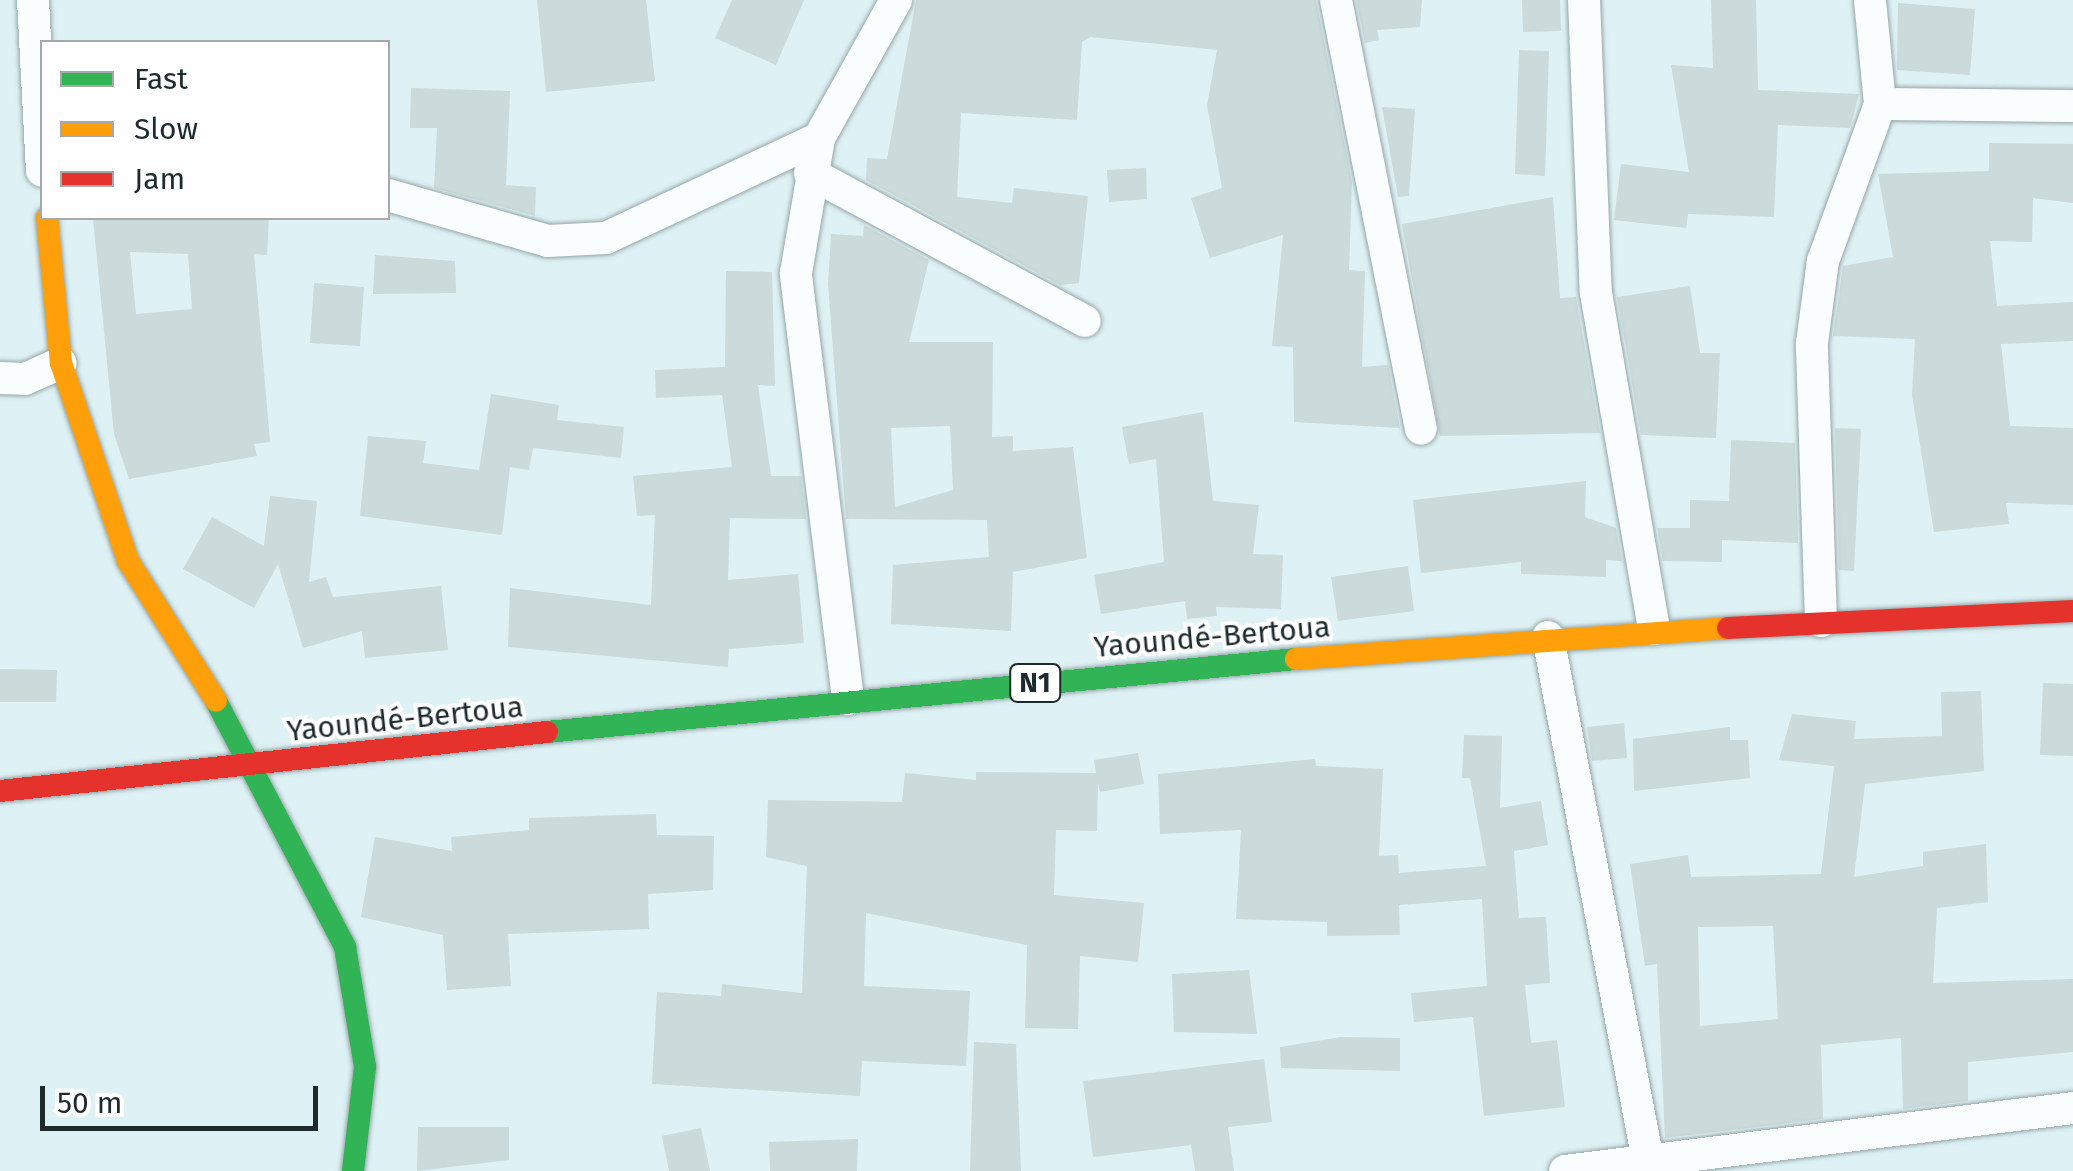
<!DOCTYPE html>
<html>
<head>
<meta charset="utf-8">
<style>
	body { margin:0 }
	#map { position:relative; width:2073px; height:1171px; overflow:hidden; background:#def1f4; font-family:"Fira Sans",sans-serif }
	div>[style] { position:absolute }
	.building>* { inset:0; background:#cbdada }
	.roads { filter:drop-shadow(0 0 2px #96a6a8) drop-shadow(0 0 2px #96a6a8) }
	.street>* { height:32px; margin:-16px; padding:0 16px; transform-origin:16px; border-radius:16px; background:#fafdfd }
	.fast>* { height:22px; margin:-11px; padding:0 11px; transform-origin:11px; border-radius:11px; background:#30b455 }
	.slow>* { height:22px; margin:-11px; padding:0 11px; transform-origin:11px; border-radius:11px; background:#ff9f0a }
	.jam>* { height:22px; margin:-11px; padding:0 11px; transform-origin:11px; border-radius:11px; background:#e5322d }
	span { translate:-50% -50%; white-space:nowrap; text-align:center; line-height:1.15; -webkit-text-stroke:8px #fefefe; paint-order:stroke }
	.shield-label span { padding:2px 8px; background:#fefefe; border:2px solid; border-radius:8px; -webkit-text-stroke-width:0 }
	.shield-label { font-size:28px; color:#1d2b2c; font-weight:700 }
	.street-label { font-size:30px; color:#1d2b2c }
	.legend { position:absolute; left:40px; top:40px; width:350px; height:180px; box-sizing:border-box; background:#fefefe; border:2px solid #a4aaaa; margin:0; padding:12px 18px; list-style:none; font-size:30px; color:#1d2b2c }
	.legend li { display:flex; align-items:center; gap:20px; height:50px }
	.legend b { width:50px; border:2px solid #a4aaaa }
	.scale { position:absolute; left:40px; top:1086px; width:278px; height:45px; box-sizing:border-box; border:5px solid #1d2b2c; border-top:0; padding-left:12px; font-size:30px; line-height:35px; white-space:nowrap; color:#1d2b2c; -webkit-text-stroke:8px #fefefe; paint-order:stroke }
</style>
</head>
<body>
<div id="map">
	<div class="building">
		<div style="clip-path:polygon(537px 0,646px 0,655px 81px,546px 92px)"></div>
		<div style="clip-path:polygon(732px 0,804px 0,776px 65px,715px 38px)"></div>
		<div style="clip-path:polygon(916px 0,1316px 0,1352px 182px,1349px 270px,1365px 271px,1362px 367px,1388px 365px,1400px 428px,1294px 422px,1293px 347px,1272px 346px,1283px 235px,1210px 258px,1191px 198px,1222px 188px,1207px 105px,1217px 50px,1090px 37px,1082px 42px,1077px 120px,961px 113px,957px 197px,1012px 203px,1014px 188px,1088px 196px,1079px 283px,1060px 285px,866px 180px,867px 158px,887px 159px)"></div>
		<div style="clip-path:polygon(1356px 0,1422px 0,1420px 27px,1377px 30px,1379px 40px,1365px 43px)"></div>
		<div style="clip-path:polygon(1522px 0,1560px 0,1561px 31px,1523px 32px)"></div>
		<div style="clip-path:polygon(1711px 0,1756px 0,1758px 90px,1859px 94px,1850px 128px,1778px 125px,1774px 217px,1688px 214px,1686px 228px,1614px 220px,1621px 164px,1689px 172px,1671px 65px,1713px 68px)"></div>
		<div style="clip-path:polygon(1898px 3px,1975px 9px,1970px 75px,1897px 70px)"></div>
		<div style="clip-path:polygon(1519px 50px,1549px 51px,1545px 176px,1515px 174px)"></div>
		<div style="clip-path:polygon(411px 88px,510px 91px,506px 185px,536px 187px,535px 216px,434px 188px,437px 128px,410px 128px)"></div>
		<div style="clip-path:polygon(1382px 107px,1415px 109px,1409px 196px,1398px 197px)"></div>
		<div style="clip-path:polygon(1989px 143px,2073px 144px,2073px 203px,2033px 198px,2032px 242px,1990px 241px,1997px 306px,2073px 302px,2073px 341px,2001px 344px,2010px 426px,2073px 428px,2073px 505px,2006px 503px,2009px 524px,1934px 532px,1912px 395px,1915px 339px,1833px 336px,1843px 266px,1893px 257px,1878px 174px,1989px 171px)"></div>
		<div style="clip-path:polygon(1146px 168px,1147px 199px,1109px 202px,1107px 170px)"></div>
		<div style="clip-path:polygon(1553px 197px,1560px 298px,1576px 297px,1600px 433px,1440px 436px,1402px 224px)"></div>
		<div style="clip-path:polygon(evenodd,93px 218px,269px 218px,267px 255px,254px 254px,270px 442px,254px 444px,257px 456px,129px 479px,114px 434px,93px 218px,130px 252px,188px 254px,192px 309px,136px 314px,130px 252px)"></div>
		<div style="clip-path:polygon(evenodd,864px 225px,929px 260px,909px 342px,993px 342px,992px 437px,1013px 436px,1013px 451px,1073px 447px,1087px 558px,1013px 572px,1011px 631px,891px 624px,893px 565px,989px 557px,987px 520px,846px 519px,828px 284px,831px 234px,863px 236px,864px 225px,950px 426px,953px 490px,895px 507px,891px 428px,950px 426px)"></div>
		<div style="clip-path:polygon(375px 255px,455px 261px,456px 293px,373px 294px)"></div>
		<div style="clip-path:polygon(726px 271px,772px 272px,775px 386px,758px 385px,771px 476px,801px 476px,806px 519px,730px 518px,728px 580px,798px 574px,804px 643px,729px 649px,728px 667px,508px 647px,510px 588px,651px 605px,655px 515px,637px 516px,633px 476px,732px 467px,722px 395px,656px 398px,655px 370px,725px 367px)"></div>
		<div style="clip-path:polygon(314px 283px,364px 287px,360px 346px,310px 343px)"></div>
		<div style="clip-path:polygon(1690px 286px,1700px 353px,1720px 353px,1716px 438px,1641px 435px,1617px 297px)"></div>
		<div style="clip-path:polygon(491px 394px,559px 405px,557px 420px,624px 427px,621px 458px,533px 448px,529px 470px,510px 467px,502px 535px,360px 516px,368px 436px,426px 441px,423px 463px,479px 470px)"></div>
		<div style="clip-path:polygon(1203px 412px,1213px 501px,1259px 505px,1253px 554px,1283px 555px,1281px 609px,1216px 607px,1217px 616px,1187px 619px,1185px 601px,1101px 614px,1094px 575px,1164px 562px,1156px 459px,1129px 464px,1122px 427px)"></div>
		<div style="clip-path:polygon(1835px 428px,1861px 429px,1854px 571px,1839px 570px)"></div>
		<div style="clip-path:polygon(1731px 440px,1795px 443px,1798px 543px,1722px 540px,1722px 562px,1663px 561px,1657px 528px,1690px 528px,1690px 500px,1729px 501px)"></div>
		<div style="clip-path:polygon(1586px 481px,1585px 517px,1616px 528px,1622px 561px,1606px 560px,1606px 577px,1521px 574px,1521px 562px,1421px 573px,1413px 500px)"></div>
		<div style="clip-path:polygon(270px 496px,317px 501px,309px 582px,326px 577px,333px 597px,441px 586px,448px 650px,365px 658px,362px 631px,303px 648px,278px 564px,254px 608px,183px 569px,212px 517px,264px 546px)"></div>
		<div style="clip-path:polygon(1408px 566px,1414px 611px,1338px 621px,1331px 577px)"></div>
		<div style="clip-path:polygon(0 669px,57px 670px,56px 702px,0 702px)"></div>
		<div style="clip-path:polygon(2043px 683px,2073px 684px,2073px 756px,2040px 755px)"></div>
		<div style="clip-path:polygon(evenodd,1981px 691px,1984px 771px,1865px 784px,1854px 877px,1923px 866px,1923px 852px,1986px 844px,1988px 902px,1937px 908px,1933px 983px,2073px 979px,2073px 1052px,1968px 1062px,1968px 1101px,1903px 1109px,1901px 1038px,1821px 1045px,1823px 1119px,1665px 1138px,1657px 964px,1645px 966px,1630px 864px,1688px 855px,1691px 877px,1821px 874px,1834px 766px,1779px 760px,1792px 714px,1856px 721px,1854px 739px,1942px 736px,1941px 692px,1981px 691px,1773px 926px,1778px 1019px,1700px 1026px,1698px 927px,1773px 926px)"></div>
		<div style="clip-path:polygon(1624px 723px,1627px 758px,1592px 761px,1587px 727px)"></div>
		<div style="clip-path:polygon(1730px 727px,1730px 740px,1748px 740px,1750px 778px,1634px 791px,1633px 739px)"></div>
		<div style="clip-path:polygon(1464px 735px,1502px 736px,1500px 808px,1541px 801px,1548px 845px,1514px 851px,1519px 918px,1546px 917px,1550px 983px,1525px 985px,1531px 1043px,1557px 1040px,1565px 1107px,1484px 1116px,1473px 1017px,1414px 1022px,1411px 993px,1487px 986px,1482px 899px,1399px 905px,1400px 935px,1327px 936px,1327px 922px,1236px 919px,1241px 830px,1160px 834px,1158px 774px,1315px 759px,1316px 766px,1383px 769px,1379px 856px,1398px 855px,1399px 873px,1486px 866px,1470px 778px,1462px 778px)"></div>
		<div style="clip-path:polygon(1138px 753px,1144px 784px,1100px 792px,1098px 783px,1097px 831px,1056px 830px,1054px 895px,1144px 903px,1138px 962px,1080px 956px,1078px 1029px,1025px 1028px,1027px 945px,866px 913px,864px 986px,970px 991px,966px 1066px,862px 1061px,860px 1096px,652px 1084px,657px 992px,721px 996px,722px 984px,802px 993px,807px 866px,766px 857px,768px 800px,902px 802px,905px 773px,976px 780px,976px 772px,1096px 773px,1094px 760px)"></div>
		<div style="clip-path:polygon(656px 814px,657px 835px,714px 836px,713px 890px,648px 894px,649px 929px,508px 934px,511px 986px,447px 990px,443px 935px,361px 917px,375px 837px,452px 851px,451px 837px,529px 830px,529px 818px)"></div>
		<div style="clip-path:polygon(1249px 970px,1257px 1034px,1174px 1032px,1172px 974px)"></div>
		<div style="clip-path:polygon(1341px 1037px,1400px 1038px,1400px 1071px,1281px 1068px,1280px 1047px)"></div>
		<div style="clip-path:polygon(974px 1042px,1016px 1044px,1021px 1171px,970px 1171px)"></div>
		<div style="clip-path:polygon(1264px 1059px,1272px 1122px,1228px 1127px,1234px 1171px,1195px 1171px,1191px 1145px,1093px 1157px,1083px 1081px)"></div>
		<div style="clip-path:polygon(418px 1127px,509px 1127px,509px 1160px,417px 1171px)"></div>
		<div style="clip-path:polygon(701px 1128px,710px 1171px,669px 1171px,662px 1136px)"></div>
		<div style="clip-path:polygon(858px 1139px,857px 1171px,770px 1171px,769px 1142px)"></div>
	</div>
	<div class="roads">
		<div class="street">
			<div style="left:33px;top:0;width:171px;rotate:87deg"></div>
			<div style="left:1336px;top:0;width:437px;rotate:78.8deg"></div>
			<div style="left:1584px;top:0;width:293px;rotate:87.7deg"></div>
			<div style="left:1596px;top:293px;width:341px;rotate:80.2deg"></div>
			<div style="left:1880px;top:104px;width:193px;rotate:0.6deg"></div>
			<div style="left:810px;top:173px;width:312px;rotate:28.3deg"></div>
			<div style="left:388px;top:195px;width:166px;rotate:16deg"></div>
			<div style="left:548px;top:241px;width:58px;rotate:-3deg"></div>
			<div style="left:606px;top:238px;width:235px;rotate:-25.1deg"></div>
			<div style="left:0;top:378px;width:25px;rotate:2deg"></div>
			<div style="left:25px;top:379px;width:39px;rotate:-24deg"></div>
			<div style="left:1821px;top:621px;width:278px;rotate:-91.9deg"></div>
			<div style="left:1812px;top:343px;width:83px;rotate:-82.4deg"></div>
			<div style="left:1823px;top:261px;width:167px;rotate:-70deg"></div>
			<div style="left:1880px;top:104px;width:104px;rotate:-95.5deg"></div>
			<div style="left:1548px;top:637px;width:544px;rotate:79.19deg"></div>
			<div style="left:848px;top:699px;width:429px;rotate:-97deg"></div>
			<div style="left:796px;top:273px;width:137px;rotate:-80.3deg"></div>
			<div style="left:819px;top:138px;width:158px;rotate:-60.8deg"></div>
			<div style="left:1565px;top:1171px;width:512px;rotate:-7.07deg"></div>
		</div>
		<div class="fast">
			<div style="left:216px;top:701px;width:278px;rotate:62.3deg"></div>
			<div style="left:345px;top:947px;width:122px;rotate:80.5deg"></div>
			<div style="left:365px;top:1067px;width:105px;rotate:96.6deg"></div>
			<div style="left:547px;top:732px;width:753px;rotate:-5.57deg"></div>
		</div>
		<div class="slow">
			<div style="left:47px;top:218px;width:146px;rotate:84.5deg"></div>
			<div style="left:61px;top:363px;width:209px;rotate:71.3deg"></div>
			<div style="left:128px;top:561px;width:165px;rotate:57.8deg"></div>
			<div style="left:1296px;top:659px;width:433px;rotate:-4.1deg"></div>
		</div>
		<div class="jam">
			<div style="left:1728px;top:628px;width:345px;rotate:-2.8deg"></div>
			<div style="left:0;top:791px;width:550px;rotate:-6.16deg"></div>
		</div>
	</div>
	<div class="shield-label">
		<span style="left:1035px;top:683px">N1</span>
	</div>
	<div class="street-label">
		<span style="left:1212px;top:637px;rotate:-5deg">Yaoundé-Bertoua</span>
		<span style="left:405px;top:719px;rotate:-6deg">Yaoundé-Bertoua</span>
	</div>
	<ul class="legend">
	<li><b style="height:12px;background:#30b455"></b>Fast</li>
	<li><b style="height:12px;background:#ff9f0a"></b>Slow</li>
	<li><b style="height:12px;background:#e5322d"></b>Jam</li>
	</ul>
	<div class="scale">50 m</div>
</div>
</body>
</html>
